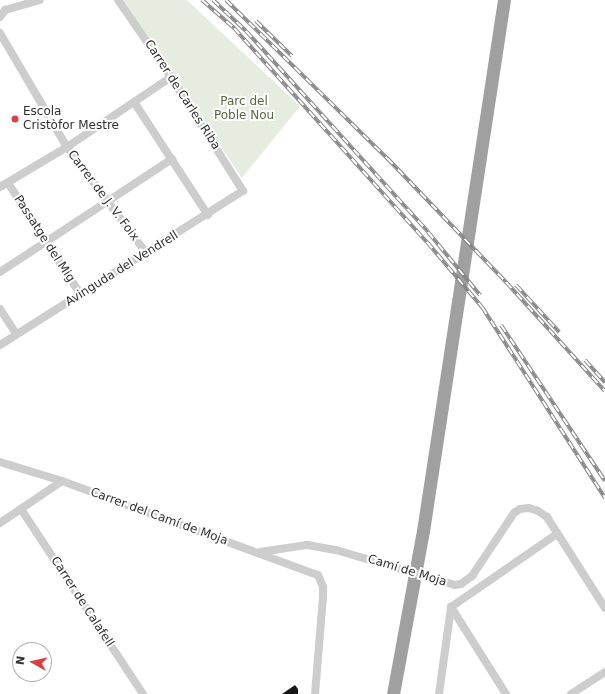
<!DOCTYPE html>
<html>
<head>
<meta charset="utf-8">
<style>
	body { margin:0 }
	#map { position:relative; width:605px; height:694px; overflow:hidden; background:#fff; font-family:"DejaVu Sans",sans-serif }
	div>[style] { position:absolute }
	.green>* { inset:0; background:#e6ecdf }
	.building>* { inset:0; background:#171717 }
	.minor>* { height:8px; margin:-4px; padding:0 4px; transform-origin:4px; border-radius:4px; background:#cdcdcd }
	.trunk>* { height:13px; margin:-6.5px; padding:0 6.5px; transform-origin:6.5px; border-radius:6.5px; background:#a0a0a0 }
	.rail>* { height:4px; margin-top:-2px; transform-origin:0; background:repeating-linear-gradient(90deg,#fff 0 8px,#858585 0 16px); box-sizing:border-box; border-block:1px solid #858585 }
	.minor-bridge>* { height:8px; margin:-4px; padding:0 4px; transform-origin:4px; border-radius:4px; background:#cdcdcd }
	.dots>* { width:11px; height:11px; translate:-50% -50%; box-sizing:border-box; border:2px solid #fff; border-radius:50% }
	span { translate:-50% -50%; white-space:nowrap; text-align:center; line-height:1.15; -webkit-text-stroke:4px #fff; paint-order:stroke }
	.street-label { font-size:12px; color:#303030 }
	.park-label { font-size:12px; color:#526a3f }
	.poi-label { font-size:12px; color:#303030 }
	.left { translate:0 -50%; text-align:left }
	.north { position:absolute; left:12px; top:642px; width:40px; height:40px; box-sizing:border-box; background:#fff; border:1px solid #acacac; border-radius:50%; rotate:278deg; font-size:11px; font-weight:700; line-height:16px; text-align:center; color:#303030 }
	.north::after { content:''; display:block; margin:auto; width:14px; height:18px; background:#dc3d45; clip-path:polygon(50% 0,100% 100%,50% 72%,0 100%) }
</style>
</head>
<body>
<div id="map">
	<div class="green">
		<div style="clip-path:polygon(123px 0,187px 0,300px 106px,242px 178px)"></div>
	</div>
	<div class="building">
		<div style="clip-path:polygon(295px 685px,298px 689px,298px 694px,282px 694px)"></div>
	</div>
	<div class="minor">
		<div style="left:0;top:17px;width:9px;rotate:-54deg"></div>
		<div style="left:5px;top:10px;width:36px;rotate:-16deg"></div>
		<div style="left:0;top:33px;width:132px;rotate:59.6deg"></div>
		<div style="left:67px;top:147px;width:134px;rotate:53.2deg"></div>
		<div style="left:134px;top:102px;width:135px;rotate:56.8deg"></div>
		<div style="left:8px;top:183px;width:134px;rotate:56.9deg"></div>
		<div style="left:0;top:187px;width:78px;rotate:-30.8deg"></div>
		<div style="left:67px;top:147px;width:125px;rotate:-33.9deg"></div>
		<div style="left:0;top:272px;width:206px;rotate:-33.3deg"></div>
		<div style="left:0;top:309px;width:30px;rotate:57deg"></div>
		<div style="left:0;top:345px;width:288px;rotate:-32.4deg"></div>
		<div style="left:243px;top:191px;width:135px;rotate:-122.3deg"></div>
		<div style="left:171px;top:77px;width:93px;rotate:-124.5deg"></div>
		<div style="left:0;top:462px;width:65px;rotate:17deg"></div>
		<div style="left:62px;top:481px;width:273px;rotate:20.2deg"></div>
		<div style="left:318px;top:575px;width:13px;rotate:67deg"></div>
		<div style="left:323px;top:587px;width:10px;rotate:90deg"></div>
		<div style="left:323px;top:597px;width:97px;rotate:94.7deg"></div>
		<div style="left:21px;top:509px;width:222px;rotate:56.6deg"></div>
		<div style="left:0;top:523px;width:75px;rotate:-34.1deg"></div>
		<div style="left:260px;top:552px;width:48px;rotate:-8.5deg"></div>
		<div style="left:307px;top:545px;width:29px;rotate:10deg"></div>
		<div style="left:336px;top:550px;width:64px;rotate:16.4deg"></div>
		<div style="left:455px;top:585px;width:6px;rotate:-9deg"></div>
		<div style="left:461px;top:584px;width:14px;rotate:-36deg"></div>
		<div style="left:472px;top:576px;width:76px;rotate:-56.3deg"></div>
		<div style="left:514px;top:513px;width:7px;rotate:-34deg"></div>
		<div style="left:520px;top:509px;width:9px;rotate:-6deg"></div>
		<div style="left:529px;top:508px;width:9px;rotate:18deg"></div>
		<div style="left:538px;top:511px;width:11px;rotate:34deg"></div>
		<div style="left:547px;top:517px;width:108px;rotate:57.5deg"></div>
		<div style="left:451px;top:607px;width:129px;rotate:-34.6deg"></div>
		<div style="left:451px;top:607px;width:103px;rotate:57.7deg"></div>
		<div style="left:439px;top:694px;width:88px;rotate:-82.1deg"></div>
		<div style="left:571px;top:694px;width:40px;rotate:-32.9deg"></div>
	</div>
	<div class="trunk">
		<div style="left:393px;top:694px;width:166px;rotate:-79.6deg"></div>
		<div style="left:423px;top:531px;width:537px;rotate:-81.33deg"></div>
	</div>
	<div class="rail">
		<div style="left:202px;top:0;width:43px;rotate:41.2deg"></div>
		<div style="left:234px;top:28px;width:288px;rotate:48deg"></div>
		<div style="left:427px;top:242px;width:85px;rotate:49.8deg"></div>
		<div style="left:482px;top:307px;width:227px;rotate:57.2deg"></div>
		<div style="left:213px;top:0;width:45px;rotate:43.2deg"></div>
		<div style="left:246px;top:31px;width:271px;rotate:47.8deg"></div>
		<div style="left:428px;top:232px;width:82px;rotate:50.5deg"></div>
		<div style="left:226px;top:0;width:226px;rotate:44.5deg"></div>
		<div style="left:387px;top:158px;width:172px;rotate:46.2deg"></div>
		<div style="left:506px;top:282px;width:147px;rotate:47.8deg"></div>
		<div style="left:256px;top:21px;width:50px;rotate:44.2deg"></div>
		<div style="left:516px;top:285px;width:64px;rotate:47.5deg"></div>
		<div style="left:501px;top:325px;width:187px;rotate:56.3deg"></div>
		<div style="left:585px;top:360px;width:30px;rotate:48deg"></div>
	</div>
	<div class="minor-bridge">
		<div style="left:397px;top:568px;width:60px;rotate:16.3deg"></div>
	</div>
	<div class="dots">
		<div style="left:15px;top:119px;background:#dc3d45"></div>
	</div>
	<div class="street-label">
		<span style="left:182px;top:95px;rotate:57deg">Carrer de Carles Riba</span>
		<span style="left:103px;top:196px;rotate:53deg">Carrer de J. V. Foix</span>
		<span style="left:44px;top:239px;rotate:57deg">Passatge del Mig</span>
		<span style="left:122px;top:269px;rotate:-32deg">Avinguda del Vendrell</span>
		<span style="left:159px;top:517px;rotate:20deg">Carrer del Camí de Moja</span>
		<span style="left:407px;top:571px;rotate:17deg">Camí de Moja</span>
		<span style="left:82px;top:602px;rotate:57deg">Carrer de Calafell</span>
	</div>
	<div class="park-label">
		<span style="left:244px;top:109px">Parc del<br>Poble Nou</span>
	</div>
	<div class="poi-label">
		<span class="left" style="left:23px;top:119px">Escola<br>Cristòfor Mestre</span>
	</div>
	<div class="north">N</div>
</div>
</body>
</html>
